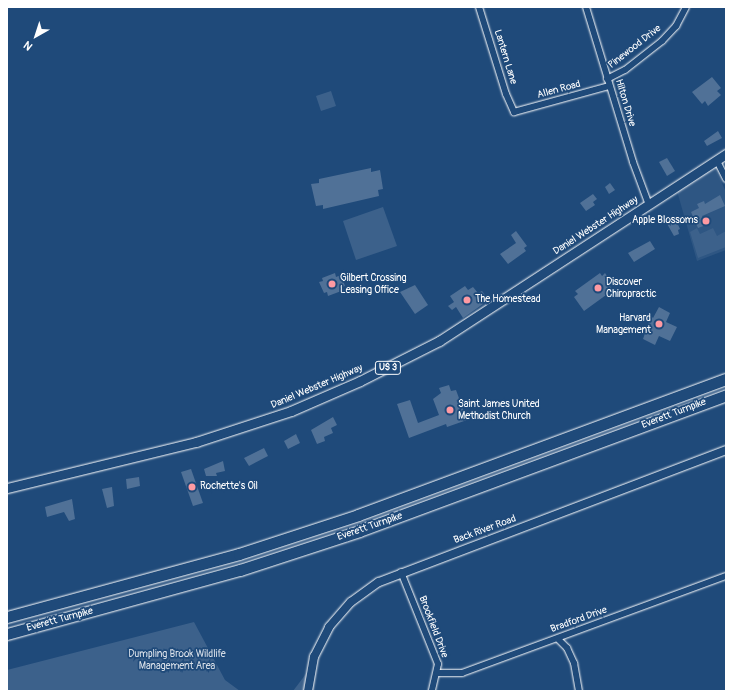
<!DOCTYPE html>
<html>
<head>
<meta charset="utf-8">
<style>
	body { margin:0 }
	#map { position:relative; width:733px; height:698px; overflow:hidden; background:#1f4a7a; font-family:Pangolin,sans-serif }
	div>[style] { position:absolute }
	.built>* { inset:0; background:#2e5683 }
	.green>* { inset:0; background:#3c618b }
	.building>* { inset:0; background:#507197 }
	.roads { filter:drop-shadow(0 0 1px #fff) drop-shadow(0 0 1px #fff) }
	.street>* { height:6px; margin:-3px; padding:0 3px; transform-origin:3px; border-radius:3px; background:#1f4a7a }
	.secondary>* { height:8px; margin:-4px; padding:0 4px; transform-origin:4px; border-radius:4px; background:#1f4a7a }
	.primary>* { height:9px; margin:-4.5px; padding:0 4.5px; transform-origin:4.5px; border-radius:4.5px; background:#1f4a7a }
	.highway>* { height:11px; margin:-5.5px; padding:0 5.5px; transform-origin:5.5px; border-radius:5.5px; background:#1f4a7a }
	.dots>* { width:11px; height:11px; translate:-50% -50%; box-sizing:border-box; border:2px solid #1f4a7a; border-radius:50% }
	span { translate:-50% -50%; white-space:nowrap; text-align:center; line-height:1.15; -webkit-text-stroke:3.5px #1f4a7a; paint-order:stroke }
	.shield-label span { padding:1px 3px; background:#1f4a7a; border:1px solid; border-radius:3px; -webkit-text-stroke-width:0 }
	.shield-label { font-size:9px; color:#fff; font-weight:700 }
	.street-label { font-size:10px; color:#fff }
	.poi-label { font-size:10px; color:#fff }
	.right { translate:-100% -50%; text-align:right }
	.left { translate:0 -50%; text-align:left }
	.park-label { font-size:10px; color:#d8dfe8 }
	.frame { position:absolute; inset:0; border:8px solid #fff; pointer-events:none }
	.north { position:absolute; left:16px; top:16px; width:40px; height:40px; -webkit-text-stroke:3px #1f4a7a; paint-order:stroke; rotate:219deg; font-size:11px; font-weight:700; line-height:16px; text-align:center; color:#fff }
	.north::after { content:''; display:block; margin:auto; width:14px; height:18px; background:#fff; clip-path:polygon(50% 0,100% 100%,50% 72%,0 100%) }
</style>
</head>
<body>
<div id="map">
	<div class="built">
		<div style="clip-path:polygon(715px 168px,726px 192px,726px 250px,697px 261px,677px 191px)"></div>
	</div>
	<div class="green">
		<div style="clip-path:polygon(331px 91px,336px 106px,321px 111px,316px 96px)"></div>
		<div style="clip-path:polygon(383px 207px,397px 246px,356px 260px,343px 221px)"></div>
		<div style="clip-path:polygon(697px 228px,700px 234px,713px 228px,717px 236px,726px 231px,726px 247px,698px 258px,690px 232px)"></div>
		<div style="clip-path:polygon(194px 622px,225px 680px,240px 691px,7px 691px,7px 670px)"></div>
		<div style="clip-path:polygon(318px 658px,313px 691px,293px 691px)"></div>
	</div>
	<div class="building">
		<div style="clip-path:polygon(712px 77px,721px 88px,717px 91px,721px 95px,708px 106px,705px 101px,702px 104px,692px 92px)"></div>
		<div style="clip-path:polygon(718px 131px,722px 138px,707px 146px,704px 141px)"></div>
		<div style="clip-path:polygon(667px 158px,675px 171px,667px 176px,659px 162px)"></div>
		<div style="clip-path:polygon(371px 168px,371px 172px,380px 170px,383px 189px,378px 190px,379px 196px,323px 209px,323px 205px,316px 206px,311px 184px,319px 183px,319px 179px)"></div>
		<div style="clip-path:polygon(610px 183px,615px 190px,609px 194px,605px 187px)"></div>
		<div style="clip-path:polygon(593px 194px,597px 199px,593px 202px,595px 205px,586px 211px,580px 203px)"></div>
		<div style="clip-path:polygon(720px 195px,725px 206px,702px 216px,706px 225px,698px 228px,691px 212px,699px 208px,697px 204px,704px 201px,705px 204px)"></div>
		<div style="clip-path:polygon(675px 218px,680px 229px,678px 230px,679px 234px,674px 236px,666px 222px)"></div>
		<div style="clip-path:polygon(516px 231px,527px 246px,524px 248px,526px 251px,508px 264px,500px 254px,516px 243px,511px 235px)"></div>
		<div style="clip-path:polygon(650px 241px,655px 249px,634px 262px,628px 253px)"></div>
		<div style="clip-path:polygon(335px 273px,336px 277px,341px 275px,345px 286px,342px 287px,344px 290px,328px 296px,327px 292px,324px 293px,319px 282px,323px 281px,322px 278px)"></div>
		<div style="clip-path:polygon(600px 273px,602px 276px,605px 273px,612px 283px,609px 285px,613px 290px,584px 311px,574px 297px,578px 294px,575px 291px)"></div>
		<div style="clip-path:polygon(415px 285px,428px 305px,415px 314px,400px 292px)"></div>
		<div style="clip-path:polygon(465px 286px,468px 290px,473px 287px,478px 293px,482px 291px,485px 295px,479px 299px,483px 304px,463px 318px,456px 307px,452px 310px,448px 306px,454px 302px,450px 296px)"></div>
		<div style="clip-path:polygon(659px 307px,670px 313px,666px 322px,677px 327px,670px 341px,659px 336px,655px 345px,643px 339px,651px 316px,653px 318px)"></div>
		<div style="clip-path:polygon(449px 385px,451px 391px,456px 390px,467px 420px,447px 427px,446px 424px,409px 438px,397px 404px,410px 400px,418px 423px,439px 415px,433px 399px,441px 393px,439px 388px)"></div>
		<div style="clip-path:polygon(333px 417px,337px 425px,331px 428px,333px 433px,324px 437px,325px 441px,317px 444px,311px 430px)"></div>
		<div style="clip-path:polygon(296px 434px,300px 443px,288px 449px,284px 441px)"></div>
		<div style="clip-path:polygon(264px 448px,268px 456px,249px 466px,244px 458px)"></div>
		<div style="clip-path:polygon(223px 461px,225px 471px,216px 473px,217px 476px,206px 476px,204px 469px)"></div>
		<div style="clip-path:polygon(191px 469px,203px 503px,193px 506px,181px 472px)"></div>
		<div style="clip-path:polygon(139px 477px,140px 486px,127px 489px,126px 479px)"></div>
		<div style="clip-path:polygon(112px 487px,114px 506px,107px 508px,102px 489px)"></div>
		<div style="clip-path:polygon(72px 499px,75px 519px,69px 521px,64px 512px,47px 517px,45px 507px)"></div>
	</div>
	<div class="roads">
		<div class="street">
			<div style="left:479px;top:7px;width:91px;rotate:72.8deg"></div>
			<div style="left:506px;top:94px;width:20px;rotate:66deg"></div>
			<div style="left:514px;top:112px;width:98px;rotate:-15.3deg"></div>
			<div style="left:586px;top:7px;width:162px;rotate:73.1deg"></div>
			<div style="left:633px;top:162px;width:46px;rotate:69.6deg"></div>
			<div style="left:607px;top:79px;width:20px;rotate:-27deg"></div>
			<div style="left:625px;top:70px;width:47px;rotate:-38.1deg"></div>
			<div style="left:662px;top:41px;width:21px;rotate:-47deg"></div>
			<div style="left:676px;top:26px;width:21px;rotate:-62deg"></div>
			<div style="left:717px;top:161px;width:20px;rotate:63deg"></div>
			<div style="left:401px;top:572px;width:99px;rotate:68.1deg"></div>
			<div style="left:438px;top:664px;width:28px;rotate:103deg"></div>
			<div style="left:558px;top:639px;width:13px;rotate:45deg"></div>
			<div style="left:567px;top:648px;width:17px;rotate:65deg"></div>
			<div style="left:574px;top:663px;width:28px;rotate:80deg"></div>
			<div style="left:437px;top:673px;width:25px"></div>
			<div style="left:462px;top:673px;width:281px;rotate:-20.2deg"></div>
		</div>
		<div class="secondary">
			<div style="left:308px;top:691px;width:35px;rotate:-80deg"></div>
			<div style="left:314px;top:657px;width:34px;rotate:-63deg"></div>
			<div style="left:329px;top:627px;width:33px;rotate:-49deg"></div>
			<div style="left:351px;top:602px;width:34px;rotate:-36deg"></div>
			<div style="left:379px;top:582px;width:371px;rotate:-20.8deg"></div>
		</div>
		<div class="primary">
			<div style="left:7px;top:488px;width:195px;rotate:-13.7deg"></div>
			<div style="left:196px;top:442px;width:100px;rotate:-18.1deg"></div>
			<div style="left:291px;top:411px;width:75px;rotate:-23.5deg"></div>
			<div style="left:360px;top:381px;width:89px;rotate:-26.9deg"></div>
			<div style="left:439px;top:341px;width:343px;rotate:-33.1deg"></div>
		</div>
		<div class="highway">
			<div style="left:7px;top:617px;width:240px;rotate:-15.2deg"></div>
			<div style="left:239px;top:554px;width:125px;rotate:-18.1deg"></div>
			<div style="left:358px;top:515px;width:392px;rotate:-20.3deg"></div>
			<div style="left:7px;top:634px;width:242px;rotate:-15.4deg"></div>
			<div style="left:240px;top:570px;width:125px;rotate:-18.1deg"></div>
			<div style="left:359px;top:531px;width:391px;rotate:-20.3deg"></div>
		</div>
	</div>
	<div class="dots">
		<div style="left:706px;top:221px;background:#ff9aa2"></div>
		<div style="left:332px;top:284px;background:#ff9aa2"></div>
		<div style="left:598px;top:288px;background:#ff9aa2"></div>
		<div style="left:467px;top:300px;background:#ff9aa2"></div>
		<div style="left:659px;top:324px;background:#ff9aa2"></div>
		<div style="left:450px;top:410px;background:#ff9aa2"></div>
		<div style="left:192px;top:487px;background:#ff9aa2"></div>
	</div>
	<div class="shield-label">
		<span style="left:388px;top:368px">US 3</span>
	</div>
	<div class="street-label">
		<span style="left:635px;top:47px;rotate:-38deg">Pinewood Drive</span>
		<span style="left:505px;top:57px;rotate:73deg">Lantern Lane</span>
		<span style="left:559px;top:90px;rotate:-15deg">Allen Road</span>
		<span style="left:625px;top:103px;rotate:73deg">Hilton Drive</span>
		<span style="left:596px;top:226px;rotate:-33deg">Daniel Webster Highway</span>
		<span style="left:317px;top:387px;rotate:-23deg">Daniel Webster Highway</span>
		<span style="left:674px;top:414px;rotate:-21deg">Everett Turnpike</span>
		<span style="left:370px;top:527px;rotate:-19deg">Everett Turnpike</span>
		<span style="left:485px;top:530px;rotate:-20deg">Back River Road</span>
		<span style="left:60px;top:620px;rotate:-15deg">Everett Turnpike</span>
		<span style="left:579px;top:620px;rotate:-20deg">Bradford Drive</span>
		<span style="left:433px;top:627px;rotate:69deg">Brookfield Drive</span>
	</div>
	<div class="poi-label">
		<span class="right" style="left:698px;top:221px">Apple Blossoms</span>
		<span class="left" style="left:340px;top:284px">Gilbert Crossing<br>Leasing Office</span>
		<span class="left" style="left:606px;top:288px">Discover<br>Chiropractic</span>
		<span class="left" style="left:475px;top:300px">The Homestead</span>
		<span class="right" style="left:651px;top:324px">Harvard<br>Management</span>
		<span class="left" style="left:458px;top:410px">Saint James United<br>Methodist Church</span>
		<span class="left" style="left:200px;top:487px">Rochette's Oil</span>
	</div>
	<div class="park-label">
		<span style="left:177px;top:660px">Dumpling Brook Wildlife<br>Management Area</span>
	</div>
	<div class="frame"></div>
	<div class="north">N</div>
</div>
</body>
</html>
